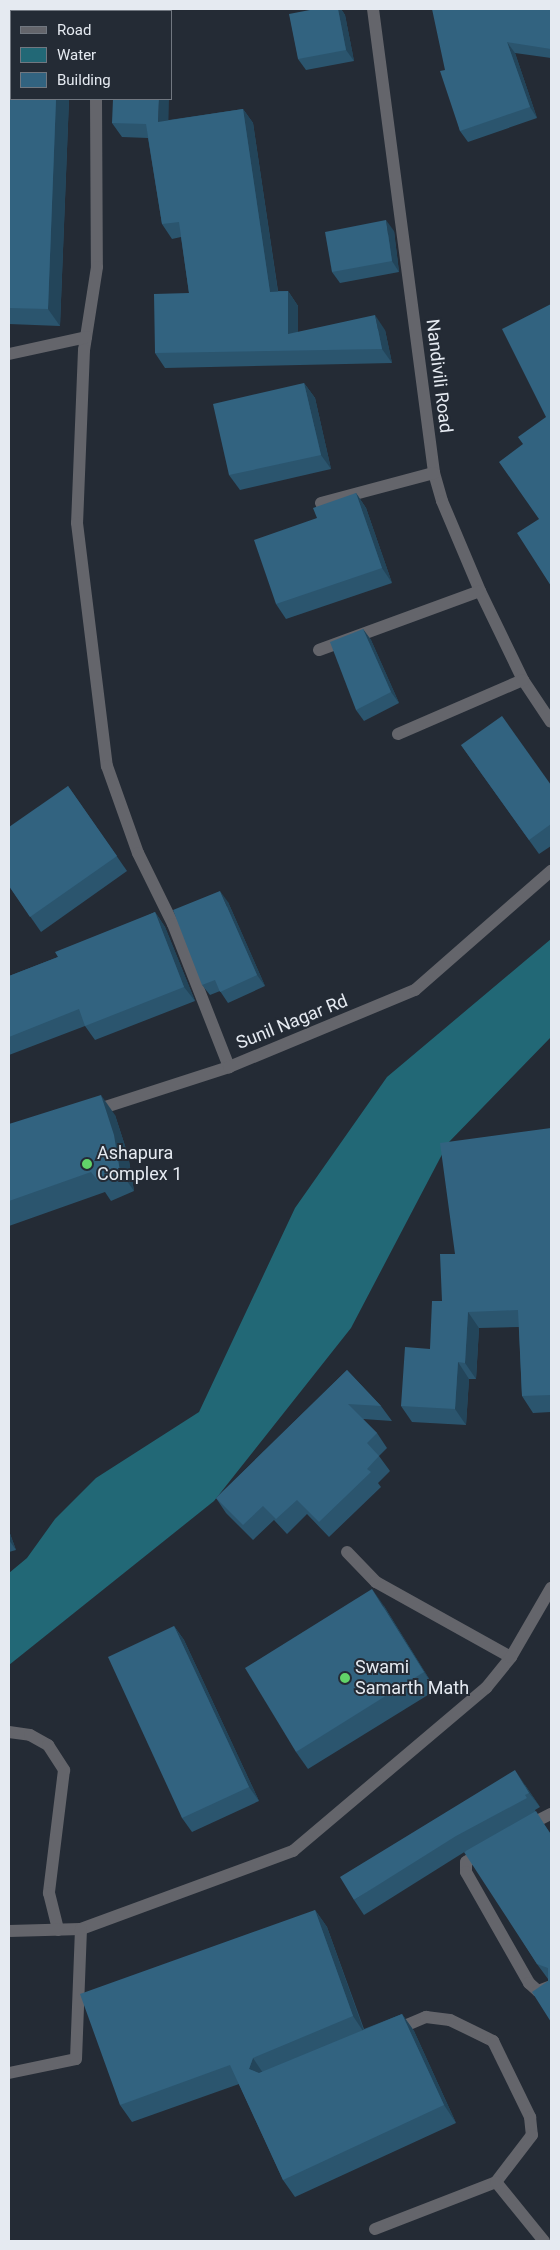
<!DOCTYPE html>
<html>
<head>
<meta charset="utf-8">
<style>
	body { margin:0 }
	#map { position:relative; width:560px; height:2250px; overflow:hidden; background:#242b35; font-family:Roboto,sans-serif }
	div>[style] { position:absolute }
	.water>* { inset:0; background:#226876 }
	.minor>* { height:12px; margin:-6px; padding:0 6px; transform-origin:6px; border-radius:6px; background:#64656b }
	.wall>* { inset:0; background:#2b556e }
	.shaded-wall>* { inset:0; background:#23455a }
	.building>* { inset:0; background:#326380 }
	.dots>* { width:14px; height:14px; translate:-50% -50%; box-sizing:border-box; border:2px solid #242b35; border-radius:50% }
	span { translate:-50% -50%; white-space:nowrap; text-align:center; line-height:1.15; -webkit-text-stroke:4px #242b35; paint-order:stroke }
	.street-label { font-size:18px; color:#e5eaf1 }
	.poi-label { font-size:18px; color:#e5eaf1 }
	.left { translate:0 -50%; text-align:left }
	.frame { position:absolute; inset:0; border:10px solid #e5eaf1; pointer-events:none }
	.legend { position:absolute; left:10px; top:10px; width:162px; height:90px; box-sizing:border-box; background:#242b35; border:1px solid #717780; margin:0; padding:6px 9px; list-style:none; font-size:15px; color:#e5eaf1 }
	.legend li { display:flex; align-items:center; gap:10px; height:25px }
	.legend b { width:25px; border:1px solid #717780 }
</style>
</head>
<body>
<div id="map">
	<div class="water">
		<div style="clip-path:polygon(551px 939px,551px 1037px,448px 1143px,351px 1328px,214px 1501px,9px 1665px,9px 1573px,27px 1558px,55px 1519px,96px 1478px,199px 1412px,295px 1208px,387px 1077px)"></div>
	</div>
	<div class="minor">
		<div style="left:373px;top:9px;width:468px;rotate:82.5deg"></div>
		<div style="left:434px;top:473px;width:29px;rotate:74deg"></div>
		<div style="left:442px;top:501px;width:98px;rotate:67.1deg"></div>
		<div style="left:480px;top:591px;width:99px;rotate:64.2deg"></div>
		<div style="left:523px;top:680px;width:50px;rotate:56.3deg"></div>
		<div style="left:101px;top:11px;width:2px;rotate:-90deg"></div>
		<div style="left:96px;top:99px;width:168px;rotate:89.7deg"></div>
		<div style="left:97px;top:267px;width:84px;rotate:98.9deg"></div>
		<div style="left:84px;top:350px;width:173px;rotate:92.3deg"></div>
		<div style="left:77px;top:523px;width:245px;rotate:83deg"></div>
		<div style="left:107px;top:766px;width:92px;rotate:70.4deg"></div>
		<div style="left:138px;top:853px;width:79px;rotate:63.8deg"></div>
		<div style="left:173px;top:924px;width:154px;rotate:68.6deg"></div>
		<div style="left:9px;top:354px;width:79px;rotate:-12.4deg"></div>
		<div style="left:321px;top:503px;width:117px;rotate:-14.9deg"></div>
		<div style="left:319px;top:650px;width:171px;rotate:-20.1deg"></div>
		<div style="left:398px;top:734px;width:136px;rotate:-23.4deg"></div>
		<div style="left:93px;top:1111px;width:143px;rotate:-17.9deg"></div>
		<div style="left:229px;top:1067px;width:201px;rotate:-22.5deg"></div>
		<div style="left:415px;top:990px;width:181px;rotate:-41.2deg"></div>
		<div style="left:347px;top:1552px;width:42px;rotate:46deg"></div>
		<div style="left:376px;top:1582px;width:154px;rotate:29.1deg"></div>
		<div style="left:9px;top:1732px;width:21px;rotate:8deg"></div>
		<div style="left:30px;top:1735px;width:21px;rotate:29deg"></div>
		<div style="left:48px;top:1745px;width:30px;rotate:57deg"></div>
		<div style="left:64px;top:1770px;width:124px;rotate:97deg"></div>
		<div style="left:49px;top:1893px;width:38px;rotate:76deg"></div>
		<div style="left:527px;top:1826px;width:27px;rotate:-27deg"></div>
		<div style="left:483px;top:1851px;width:20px;rotate:147deg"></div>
		<div style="left:466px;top:1862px;width:10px;rotate:90deg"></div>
		<div style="left:466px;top:1872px;width:128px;rotate:60.4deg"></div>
		<div style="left:529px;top:1983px;width:12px;rotate:42deg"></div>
		<div style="left:538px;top:1991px;width:14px;rotate:-21deg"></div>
		<div style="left:9px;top:1931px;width:72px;rotate:-1.6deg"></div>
		<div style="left:81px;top:1929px;width:226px;rotate:-20.2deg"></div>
		<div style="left:293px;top:1851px;width:253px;rotate:-40.2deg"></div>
		<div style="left:486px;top:1688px;width:40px;rotate:-51deg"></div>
		<div style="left:511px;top:1657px;width:80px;rotate:-59.9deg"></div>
		<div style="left:395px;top:2030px;width:34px;rotate:-23deg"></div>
		<div style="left:426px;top:2017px;width:24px;rotate:7deg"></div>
		<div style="left:450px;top:2020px;width:48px;rotate:26deg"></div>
		<div style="left:493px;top:2041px;width:85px;rotate:64deg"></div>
		<div style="left:530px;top:2117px;width:18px;rotate:84deg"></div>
		<div style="left:532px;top:2135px;width:59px;rotate:127.5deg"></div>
		<div style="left:9px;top:2073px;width:68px;rotate:-11.8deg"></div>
		<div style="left:76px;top:2059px;width:130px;rotate:-87.8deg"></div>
		<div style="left:375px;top:2229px;width:130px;rotate:-21.2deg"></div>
		<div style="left:496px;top:2182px;width:76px;rotate:50.9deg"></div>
	</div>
	<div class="wall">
		<div style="clip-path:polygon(9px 9px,72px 9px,72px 11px,11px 99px,69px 99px,60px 326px,9px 324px)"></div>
		<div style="clip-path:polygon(315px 9px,341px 9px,345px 15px,354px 61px,306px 70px,298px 59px)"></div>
		<div style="clip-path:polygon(551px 9px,551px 58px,515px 53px,537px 118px,468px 142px,460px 131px,445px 70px)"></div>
		<div style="clip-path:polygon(243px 109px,253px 123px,278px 291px,288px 291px,298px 306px,298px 332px,385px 330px,392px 363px,165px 368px,155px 353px,189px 293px,181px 237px,172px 239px,162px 224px,148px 138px,122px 137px,112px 123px,169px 120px)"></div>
		<div style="clip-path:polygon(394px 231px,399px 272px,340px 283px,332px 272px)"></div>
		<div style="clip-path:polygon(304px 383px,315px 398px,331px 469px,240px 490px,229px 475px)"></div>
		<div style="clip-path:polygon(356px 493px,366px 508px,392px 583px,286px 619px,276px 604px,317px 518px)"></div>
		<div style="clip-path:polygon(363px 629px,371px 640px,399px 703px,364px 721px,356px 710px)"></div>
		<div style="clip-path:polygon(461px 745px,551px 785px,551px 846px,539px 854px)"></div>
		<div style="clip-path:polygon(68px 786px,127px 871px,41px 932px,9px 886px)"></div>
		<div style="clip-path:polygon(228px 902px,265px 986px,228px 1003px,220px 991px,210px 995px,202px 985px)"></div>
		<div style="clip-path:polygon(155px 912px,165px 927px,195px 1001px,95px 1040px,85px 1026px,9px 1055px,9px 976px,58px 957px)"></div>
		<div style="clip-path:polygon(115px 1115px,128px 1155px,134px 1191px,111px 1201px,105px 1192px,9px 1226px,9px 1124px)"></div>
		<div style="clip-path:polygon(551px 1128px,551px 1412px,533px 1413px,522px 1396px,519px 1327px,479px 1328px,476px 1379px,469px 1379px,466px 1425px,412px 1422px,401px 1406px,430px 1349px,442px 1301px,455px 1254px)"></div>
		<div style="clip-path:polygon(347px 1370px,381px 1406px,392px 1421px,363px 1419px,377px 1433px,387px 1448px,379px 1456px,390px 1471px,378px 1483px,381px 1487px,329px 1537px,307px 1514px,287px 1534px,274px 1520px,253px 1540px,226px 1513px,216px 1498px)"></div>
		<div style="clip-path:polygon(9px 1531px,16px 1550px,9px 1552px)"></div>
		<div style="clip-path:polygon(384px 1606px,436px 1690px,308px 1769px,296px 1752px)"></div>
		<div style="clip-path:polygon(174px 1626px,184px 1640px,259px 1801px,192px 1832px,182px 1818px)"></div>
		<div style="clip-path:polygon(525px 1785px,540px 1807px,535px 1810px,536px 1813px,551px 1834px,551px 2022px,548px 1979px,537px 1964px,466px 1851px,364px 1915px,354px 1900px)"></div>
		<div style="clip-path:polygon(315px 1910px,327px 1927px,364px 2029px,402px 2014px,414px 2031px,456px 2123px,295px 2197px,283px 2180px,239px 2084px,132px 2122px,120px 2105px)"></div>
	</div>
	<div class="shaded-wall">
		<div style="clip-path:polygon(59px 9px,72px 9px,72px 11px,59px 11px)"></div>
		<div style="clip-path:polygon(338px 9px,341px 9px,345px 15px,354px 61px,346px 50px)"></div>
		<div style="clip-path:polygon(171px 28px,172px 29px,171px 54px)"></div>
		<div style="clip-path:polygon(507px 42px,515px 53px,537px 118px,530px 107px)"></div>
		<div style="clip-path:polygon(56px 99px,69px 99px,60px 326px,48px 309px)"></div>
		<div style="clip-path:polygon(159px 99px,169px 99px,168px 136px,158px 122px)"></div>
		<div style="clip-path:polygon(243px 109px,253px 123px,280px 306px,270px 292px)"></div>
		<div style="clip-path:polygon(386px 220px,394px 231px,399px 272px,392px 261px)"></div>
		<div style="clip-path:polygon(288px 291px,298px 306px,298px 348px,288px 334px)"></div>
		<div style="clip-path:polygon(375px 315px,385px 330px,392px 363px,382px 349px)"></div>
		<div style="clip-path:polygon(304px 383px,315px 398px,331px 469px,321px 455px)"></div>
		<div style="clip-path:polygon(356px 493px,366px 508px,392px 583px,382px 568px)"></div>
		<div style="clip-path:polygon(363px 629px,371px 640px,399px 703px,391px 692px)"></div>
		<div style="clip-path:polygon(220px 891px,228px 902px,265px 986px,257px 975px)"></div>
		<div style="clip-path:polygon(155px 912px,165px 927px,195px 1001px,184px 987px)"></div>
		<div style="clip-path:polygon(101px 1095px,115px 1115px,128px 1155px,134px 1191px,120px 1171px)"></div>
		<div style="clip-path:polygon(468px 1312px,479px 1328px,476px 1379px,465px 1363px)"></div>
		<div style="clip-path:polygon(458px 1362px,469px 1379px,466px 1425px,455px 1409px)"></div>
		<div style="clip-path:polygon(9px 1531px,16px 1550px,9px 1540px)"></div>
		<div style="clip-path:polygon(372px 1589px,384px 1606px,436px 1690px,424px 1672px)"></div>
		<div style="clip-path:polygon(174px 1626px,184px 1640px,259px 1801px,249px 1787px)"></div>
		<div style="clip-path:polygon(515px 1770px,525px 1785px,540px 1807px,529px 1793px)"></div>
		<div style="clip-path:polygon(315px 1910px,327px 1927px,365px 2034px,353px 2016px)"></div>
		<div style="clip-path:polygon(402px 2014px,414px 2031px,456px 2123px,444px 2105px)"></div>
		<div style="clip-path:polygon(253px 2058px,265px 2076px,249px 2069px)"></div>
	</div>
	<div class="building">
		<div style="clip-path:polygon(9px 9px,59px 9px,59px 11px,11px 11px,11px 99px,56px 99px,48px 309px,9px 308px)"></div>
		<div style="clip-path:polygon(315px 9px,338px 9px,346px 50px,298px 59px,289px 14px)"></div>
		<div style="clip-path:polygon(432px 9px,551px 9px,551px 49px,507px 42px,530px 107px,460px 131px,440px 71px,445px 70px)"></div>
		<div style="clip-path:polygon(113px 99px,159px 99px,158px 122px,243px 109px,270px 292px,288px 291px,288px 334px,375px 315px,382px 349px,155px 353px,154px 294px,189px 293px,179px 222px,162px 224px,146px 124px,112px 123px)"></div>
		<div style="clip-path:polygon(386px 220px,392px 261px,332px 272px,325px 232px)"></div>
		<div style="clip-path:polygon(551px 304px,551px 586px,517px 533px,539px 519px,499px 462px,523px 444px,518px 437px,546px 417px,502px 329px)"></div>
		<div style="clip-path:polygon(304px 383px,321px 455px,229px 475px,213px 404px)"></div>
		<div style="clip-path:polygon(356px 493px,382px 568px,276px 604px,254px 540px,317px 518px,313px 508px)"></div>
		<div style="clip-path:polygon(363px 629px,391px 692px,356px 710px,330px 642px)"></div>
		<div style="clip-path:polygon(502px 716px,551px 785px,551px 824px,529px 840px,461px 745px)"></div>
		<div style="clip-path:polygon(68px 786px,117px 856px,30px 917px,9px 886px,9px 827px)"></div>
		<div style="clip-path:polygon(220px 891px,257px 975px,220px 992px,215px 980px,202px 985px,173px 910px)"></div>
		<div style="clip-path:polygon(155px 912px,184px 987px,85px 1026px,79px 1009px,9px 1037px,9px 976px,58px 957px,55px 952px)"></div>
		<div style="clip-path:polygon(101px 1095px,114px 1135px,120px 1171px,98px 1181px,91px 1172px,9px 1201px,9px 1124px)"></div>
		<div style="clip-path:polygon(551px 1128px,551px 1395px,522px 1396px,518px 1310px,468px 1312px,465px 1363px,458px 1362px,455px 1409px,401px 1406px,405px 1347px,430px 1349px,432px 1301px,442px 1301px,440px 1254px,455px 1254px,440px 1143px)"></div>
		<div style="clip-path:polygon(347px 1370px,381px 1406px,348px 1404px,377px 1433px,367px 1443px,379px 1456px,367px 1469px,371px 1472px,319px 1522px,297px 1500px,276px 1519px,263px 1506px,243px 1525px,216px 1498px)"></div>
		<div style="clip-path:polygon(372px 1589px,424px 1672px,296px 1752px,245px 1668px)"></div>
		<div style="clip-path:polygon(174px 1626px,249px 1787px,182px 1818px,108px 1657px)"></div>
		<div style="clip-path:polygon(515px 1770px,529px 1793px,525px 1795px,527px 1798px,456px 1836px,354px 1900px,340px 1877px)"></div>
		<div style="clip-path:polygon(536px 1811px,551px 1835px,551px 2022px,532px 1992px,548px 1981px,548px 1968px,537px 1964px,464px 1852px)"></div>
		<div style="clip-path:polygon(315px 1910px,353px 2016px,253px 2058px,249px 2069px,259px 2073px,402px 2014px,444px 2105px,283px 2180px,230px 2065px,120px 2105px,80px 1994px)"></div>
	</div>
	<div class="dots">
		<div style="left:87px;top:1164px;background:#62d469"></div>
		<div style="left:345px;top:1678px;background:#62d469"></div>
	</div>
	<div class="street-label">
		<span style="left:439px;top:376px;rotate:83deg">Nandivili Road</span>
		<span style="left:292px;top:1022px;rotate:-22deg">Sunil Nagar Rd</span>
	</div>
	<div class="poi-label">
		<span class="left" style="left:97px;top:1164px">Ashapura<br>Complex 1</span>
		<span class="left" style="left:355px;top:1678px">Swami<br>Samarth Math</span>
	</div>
	<div class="frame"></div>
	<ul class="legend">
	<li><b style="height:6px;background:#64656b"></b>Road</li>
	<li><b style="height:14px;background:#226876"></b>Water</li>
	<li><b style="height:14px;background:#326380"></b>Building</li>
	</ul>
</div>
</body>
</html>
